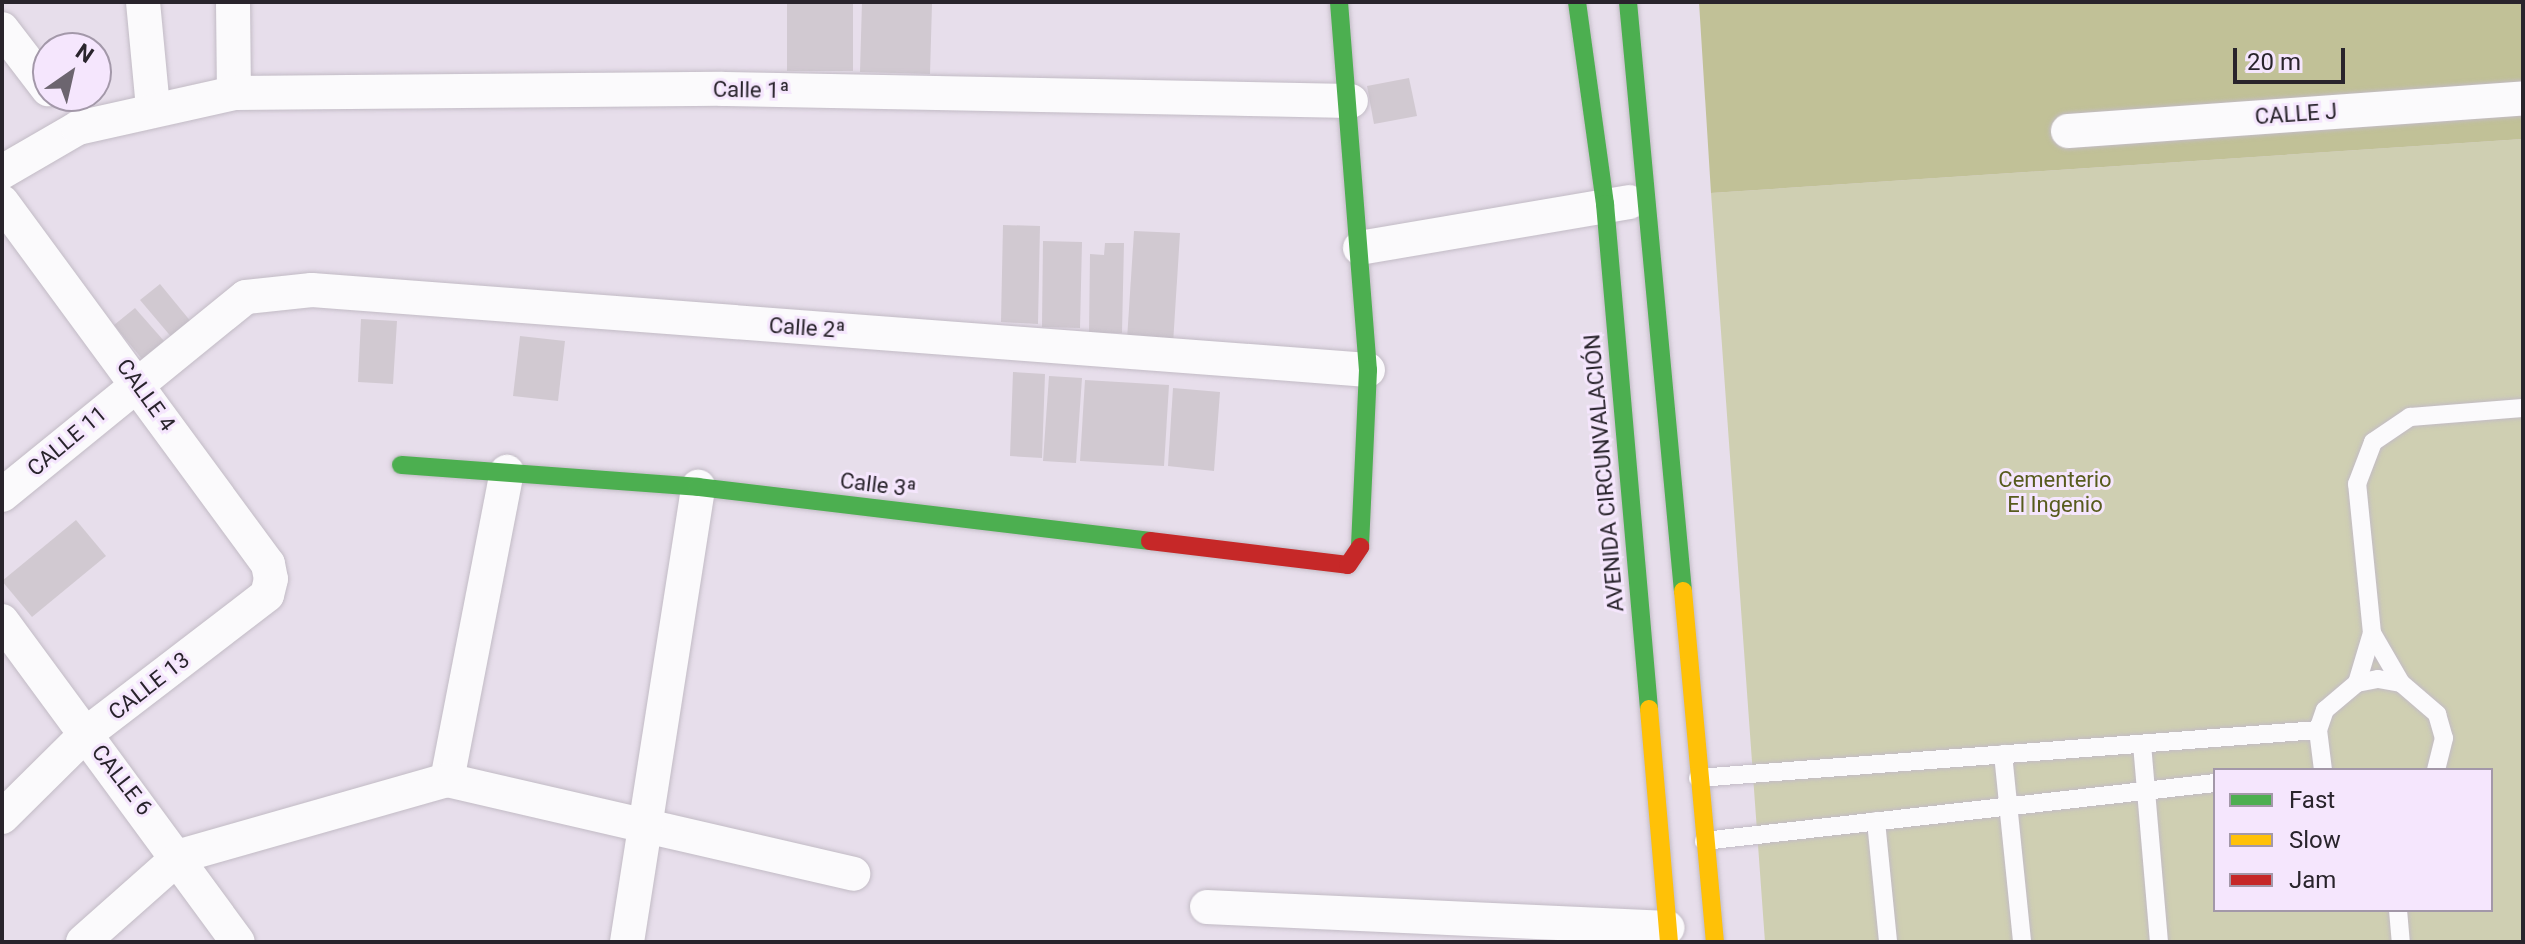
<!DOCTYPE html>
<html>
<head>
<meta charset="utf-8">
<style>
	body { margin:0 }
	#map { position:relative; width:2525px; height:944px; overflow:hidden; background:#e7deeb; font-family:Roboto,sans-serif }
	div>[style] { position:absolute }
	.green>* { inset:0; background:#cfcfb2 }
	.forest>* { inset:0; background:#c1c197 }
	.building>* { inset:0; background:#d1c9d1 }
	.roads { filter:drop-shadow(0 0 2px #c2bbc5) drop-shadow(0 0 2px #c2bbc5) }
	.lane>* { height:18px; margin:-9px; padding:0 9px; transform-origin:9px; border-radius:9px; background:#fbfafc }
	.street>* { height:34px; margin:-17px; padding:0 17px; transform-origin:17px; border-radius:17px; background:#fbfafc }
	.fast>* { height:18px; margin:-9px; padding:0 9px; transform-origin:9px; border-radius:9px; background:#4caf50 }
	.slow>* { height:18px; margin:-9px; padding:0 9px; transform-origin:9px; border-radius:9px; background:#ffc107 }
	.jam>* { height:18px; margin:-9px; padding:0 9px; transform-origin:9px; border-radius:9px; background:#c62828 }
	span { translate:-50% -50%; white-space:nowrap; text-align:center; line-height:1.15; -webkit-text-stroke:6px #f5e6fd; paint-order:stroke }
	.street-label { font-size:22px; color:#29242c }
	.park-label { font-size:22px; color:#575b1d }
	.frame { position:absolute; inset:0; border:4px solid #29242c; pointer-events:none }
	.legend { position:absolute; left:2213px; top:768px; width:280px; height:144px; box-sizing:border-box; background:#f5e6fd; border:2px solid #a398a9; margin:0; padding:10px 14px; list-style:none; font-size:24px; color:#29242c }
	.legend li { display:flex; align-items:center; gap:16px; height:40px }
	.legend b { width:40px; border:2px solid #a398a9 }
	.north { position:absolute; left:32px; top:32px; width:80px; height:80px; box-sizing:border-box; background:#f5e6fd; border:2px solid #a398a9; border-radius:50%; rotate:34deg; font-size:22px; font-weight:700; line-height:32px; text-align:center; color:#29242c }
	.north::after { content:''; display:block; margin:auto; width:28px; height:36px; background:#6c656f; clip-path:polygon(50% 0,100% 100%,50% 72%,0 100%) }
	.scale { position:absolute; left:2233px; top:48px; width:112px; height:36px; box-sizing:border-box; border:4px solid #29242c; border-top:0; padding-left:10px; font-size:24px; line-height:28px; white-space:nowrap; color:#29242c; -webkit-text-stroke:6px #f5e6fd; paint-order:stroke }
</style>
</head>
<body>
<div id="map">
	<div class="green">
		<div style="clip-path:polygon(evenodd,2523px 139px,2523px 942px,1765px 942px,1711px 193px,2523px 139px,2215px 770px,2491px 770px,2491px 910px,2215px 910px,2215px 770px)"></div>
	</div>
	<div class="forest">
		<div style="clip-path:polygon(1699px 2px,2523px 2px,2523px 139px,1711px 193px)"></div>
	</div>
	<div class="building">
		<div style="clip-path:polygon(787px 2px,853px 2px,853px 71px,787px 71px)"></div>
		<div style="clip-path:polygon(862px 2px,932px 4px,930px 74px,860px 72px)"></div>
		<div style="clip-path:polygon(1409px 78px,1417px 116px,1374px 124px,1367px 86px)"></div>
		<div style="clip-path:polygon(1003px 225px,1040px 226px,1038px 324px,1001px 322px)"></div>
		<div style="clip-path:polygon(1134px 231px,1180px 233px,1173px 344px,1127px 340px)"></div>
		<div style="clip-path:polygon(1043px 241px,1082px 242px,1080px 328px,1042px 327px)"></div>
		<div style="clip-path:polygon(1105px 243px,1124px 243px,1122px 333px,1089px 333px,1090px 254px,1104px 255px)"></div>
		<div style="clip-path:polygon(160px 284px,192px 323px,173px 339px,140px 300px)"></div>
		<div style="clip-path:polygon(135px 308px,164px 341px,142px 359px,114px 325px)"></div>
		<div style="clip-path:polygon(361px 319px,397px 321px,393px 384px,358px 382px)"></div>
		<div style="clip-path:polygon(520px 336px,565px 341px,558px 401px,513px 396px)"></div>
		<div style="clip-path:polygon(1013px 372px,1045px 374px,1042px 458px,1010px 456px)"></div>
		<div style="clip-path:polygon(1049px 376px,1082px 378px,1076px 463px,1043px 461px)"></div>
		<div style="clip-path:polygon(1085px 380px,1169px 385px,1164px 466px,1080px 461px)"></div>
		<div style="clip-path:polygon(1173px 388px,1220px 392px,1214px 471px,1168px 466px)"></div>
		<div style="clip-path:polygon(76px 520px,106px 556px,32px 617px,2px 581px)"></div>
	</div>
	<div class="roads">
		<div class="lane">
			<div style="left:2372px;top:633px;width:58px;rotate:59.9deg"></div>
			<div style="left:2357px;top:683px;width:52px;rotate:-73.3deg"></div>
			<div style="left:2372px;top:633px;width:150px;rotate:-95.7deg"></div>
			<div style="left:2357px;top:484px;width:45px;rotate:-69.1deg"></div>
			<div style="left:2373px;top:442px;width:45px;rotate:-34deg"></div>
			<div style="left:2410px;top:417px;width:113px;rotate:-4.6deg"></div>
			<div style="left:2142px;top:744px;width:199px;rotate:85.1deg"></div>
			<div style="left:2003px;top:754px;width:189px;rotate:84.2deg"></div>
			<div style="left:2323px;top:770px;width:40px;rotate:-97.1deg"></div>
			<div style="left:2318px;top:730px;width:21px;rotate:-71deg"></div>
			<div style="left:2325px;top:710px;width:42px;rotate:-40.2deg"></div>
			<div style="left:2357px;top:683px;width:21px;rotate:-11deg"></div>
			<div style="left:2378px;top:679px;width:23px;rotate:10deg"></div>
			<div style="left:2401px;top:683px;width:48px;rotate:40.7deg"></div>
			<div style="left:2437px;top:714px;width:25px;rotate:74deg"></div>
			<div style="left:2444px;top:738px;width:33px;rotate:104deg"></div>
			<div style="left:1698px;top:778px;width:622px;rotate:-4.43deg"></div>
			<div style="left:1876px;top:821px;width:122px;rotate:84.3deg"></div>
			<div style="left:1704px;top:841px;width:514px;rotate:-6.48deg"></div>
			<div style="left:2398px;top:910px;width:32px;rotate:85deg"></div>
		</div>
		<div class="street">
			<div style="left:143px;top:2px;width:106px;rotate:84.6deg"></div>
			<div style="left:233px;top:2px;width:91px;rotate:89.4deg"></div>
			<div style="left:2px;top:29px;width:76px;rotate:52.5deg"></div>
			<div style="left:2068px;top:131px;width:456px;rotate:-4.1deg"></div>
			<div style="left:2px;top:172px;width:88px;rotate:-30.1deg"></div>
			<div style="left:78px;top:128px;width:160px;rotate:-12.6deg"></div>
			<div style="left:234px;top:93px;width:488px;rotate:-0.5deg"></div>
			<div style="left:722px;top:89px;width:629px;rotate:1.09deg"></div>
			<div style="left:2px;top:202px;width:449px;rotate:53.7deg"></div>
			<div style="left:268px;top:564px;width:15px;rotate:79deg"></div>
			<div style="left:271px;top:579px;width:16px;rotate:104deg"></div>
			<div style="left:267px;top:595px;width:228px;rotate:142.5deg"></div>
			<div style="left:86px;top:734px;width:118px;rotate:135.3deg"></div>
			<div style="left:1360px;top:248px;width:273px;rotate:-9.7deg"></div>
			<div style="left:2px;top:495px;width:314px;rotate:-39.1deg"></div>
			<div style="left:246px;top:297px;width:66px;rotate:-6.1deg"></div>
			<div style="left:312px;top:290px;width:1059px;rotate:4.33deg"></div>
			<div style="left:2px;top:621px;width:398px;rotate:53.7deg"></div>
			<div style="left:447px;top:780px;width:314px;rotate:-79deg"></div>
			<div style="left:1207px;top:907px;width:461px;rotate:2.6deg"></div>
			<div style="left:83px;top:942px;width:130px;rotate:-41.6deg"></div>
			<div style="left:180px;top:856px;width:278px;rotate:-15.9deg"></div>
			<div style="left:447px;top:780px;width:417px;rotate:13deg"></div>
			<div style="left:627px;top:942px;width:461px;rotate:-81.1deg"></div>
		</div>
		<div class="fast">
			<div style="left:1339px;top:2px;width:369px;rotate:85.5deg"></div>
			<div style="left:1368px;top:370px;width:177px;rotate:92.6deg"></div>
			<div style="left:1577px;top:2px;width:204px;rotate:82.1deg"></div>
			<div style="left:1605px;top:204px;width:507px;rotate:85.02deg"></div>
			<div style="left:1628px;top:2px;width:592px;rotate:84.67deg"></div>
			<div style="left:401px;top:465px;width:298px;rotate:4.2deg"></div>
			<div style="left:698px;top:487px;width:455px;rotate:6.8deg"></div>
		</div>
		<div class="slow">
			<div style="left:1683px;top:591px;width:352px;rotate:84.8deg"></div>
			<div style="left:1649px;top:709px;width:234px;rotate:85.1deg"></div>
		</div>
		<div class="jam">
			<div style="left:1150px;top:541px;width:199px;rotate:6.9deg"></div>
			<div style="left:1348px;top:565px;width:22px;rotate:-56deg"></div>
		</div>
	</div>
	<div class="street-label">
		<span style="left:751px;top:90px;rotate:1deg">Calle 1ª</span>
		<span style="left:2296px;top:114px;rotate:-4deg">CALLE J</span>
		<span style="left:807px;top:328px;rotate:4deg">Calle 2ª</span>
		<span style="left:146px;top:395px;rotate:54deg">CALLE 4</span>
		<span style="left:67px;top:441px;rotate:-40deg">CALLE 11</span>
		<span style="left:1604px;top:473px;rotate:-95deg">AVENIDA CIRCUNVALACIÓN</span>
		<span style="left:878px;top:485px;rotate:7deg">Calle 3ª</span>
		<span style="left:149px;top:686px;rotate:-38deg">CALLE 13</span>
		<span style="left:122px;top:780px;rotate:52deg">CALLE 6</span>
	</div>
	<div class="park-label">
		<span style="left:2055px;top:492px">Cementerio<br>El Ingenio</span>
	</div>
	<div class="frame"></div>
	<ul class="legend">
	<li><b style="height:10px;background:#4caf50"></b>Fast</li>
	<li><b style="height:10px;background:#ffc107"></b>Slow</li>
	<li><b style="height:10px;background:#c62828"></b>Jam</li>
	</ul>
	<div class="north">N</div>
	<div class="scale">20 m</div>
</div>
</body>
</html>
